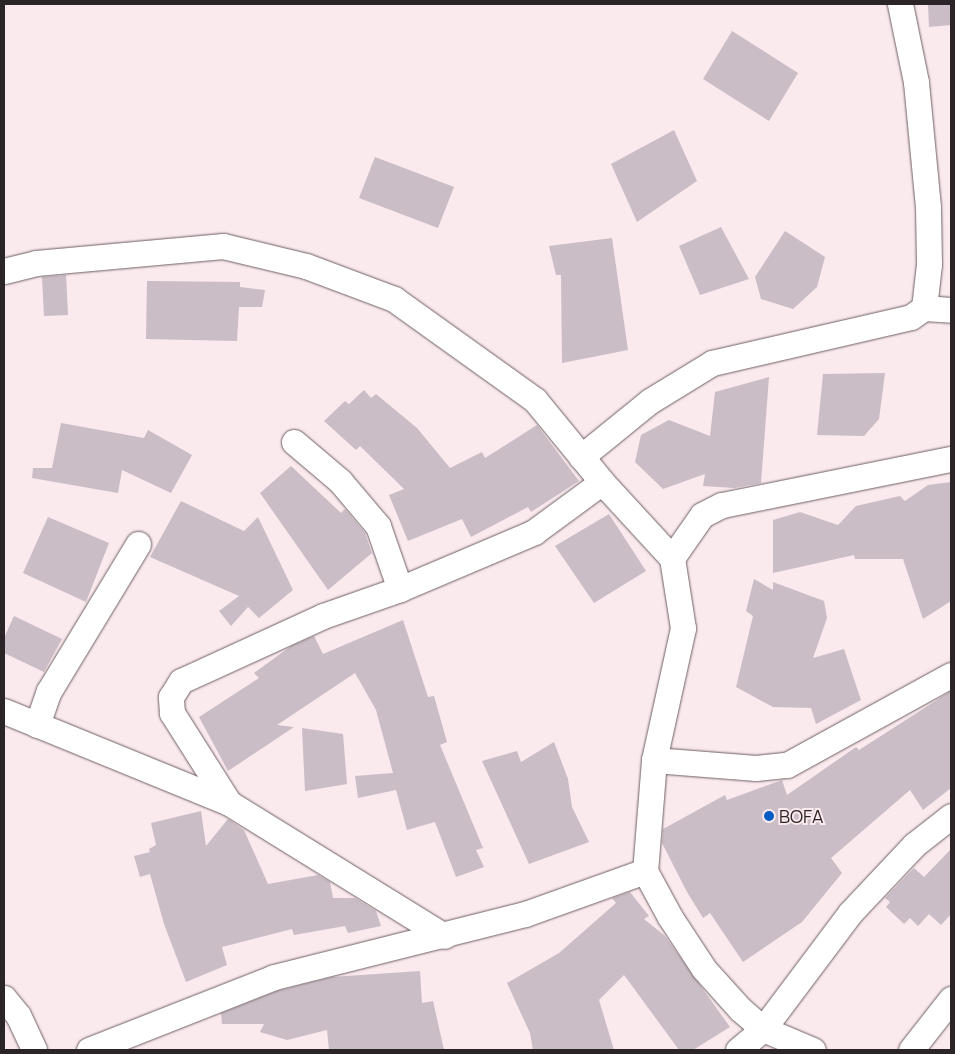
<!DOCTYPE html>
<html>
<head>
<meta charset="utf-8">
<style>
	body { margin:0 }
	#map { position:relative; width:955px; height:1054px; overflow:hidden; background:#fae9ed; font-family:Manrope,sans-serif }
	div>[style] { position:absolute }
	.building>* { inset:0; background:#cabdc5 }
	.roads { filter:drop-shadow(0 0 1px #6d5f62) drop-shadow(0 0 1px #6d5f62) }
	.street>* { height:25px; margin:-12.5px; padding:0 12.5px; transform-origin:12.5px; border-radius:12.5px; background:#fff }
	.dots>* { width:14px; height:14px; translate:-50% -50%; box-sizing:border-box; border:2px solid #fae9ed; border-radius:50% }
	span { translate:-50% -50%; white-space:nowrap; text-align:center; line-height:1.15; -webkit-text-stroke:4px #fae9ed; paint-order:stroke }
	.poi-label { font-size:18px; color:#2b2527 }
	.left { translate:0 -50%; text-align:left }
	.frame { position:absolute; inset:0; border:5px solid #2b2527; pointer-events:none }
</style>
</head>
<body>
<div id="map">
	<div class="building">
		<div style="clip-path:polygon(928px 4px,951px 4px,951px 25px,929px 27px)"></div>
		<div style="clip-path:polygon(732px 31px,798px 73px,769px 121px,703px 79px)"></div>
		<div style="clip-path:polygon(674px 130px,697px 181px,637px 222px,611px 164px)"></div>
		<div style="clip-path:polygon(375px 157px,454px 187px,438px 228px,359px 198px)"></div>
		<div style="clip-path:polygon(721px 227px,749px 279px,700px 295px,679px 246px)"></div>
		<div style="clip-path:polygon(785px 231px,825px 257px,817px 287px,793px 309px,761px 299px,755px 277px)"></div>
		<div style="clip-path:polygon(612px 238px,628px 350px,562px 363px,561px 275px,556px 275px,549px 246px)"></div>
		<div style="clip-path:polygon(66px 275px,68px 315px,44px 316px,42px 277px)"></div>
		<div style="clip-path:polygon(147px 281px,240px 282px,240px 287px,265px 290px,262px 307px,239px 307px,237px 341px,146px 339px)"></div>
		<div style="clip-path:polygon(885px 373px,879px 419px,864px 436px,817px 435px,823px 374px)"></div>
		<div style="clip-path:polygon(769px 377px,761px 483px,734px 488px,703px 486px,705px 474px,663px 489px,635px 462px,641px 435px,669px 420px,710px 436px,715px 392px)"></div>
		<div style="clip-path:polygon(364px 390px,371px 398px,376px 394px,417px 428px,450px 468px,482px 452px,485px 458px,537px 425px,579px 481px,531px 512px,528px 507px,471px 537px,462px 519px,408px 541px,389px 495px,404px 489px,360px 446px,356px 450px,324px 421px,345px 401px,349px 404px)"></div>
		<div style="clip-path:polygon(61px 423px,144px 438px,148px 430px,192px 455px,171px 493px,122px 470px,118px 493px,32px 478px,33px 468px,52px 468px)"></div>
		<div style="clip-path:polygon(291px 466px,341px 513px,345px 509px,365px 533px,372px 553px,328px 590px,260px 493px)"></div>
		<div style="clip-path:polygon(951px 482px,951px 601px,923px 619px,903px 559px,855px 559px,854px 555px,773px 573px,773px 520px,800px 512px,838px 525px,856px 506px,900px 496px,905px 501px,928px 485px)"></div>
		<div style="clip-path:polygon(181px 501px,244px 531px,258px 517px,293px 590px,259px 618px,248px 607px,231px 626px,219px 611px,239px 596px,150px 557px)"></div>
		<div style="clip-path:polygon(609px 514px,646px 571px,594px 603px,555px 546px)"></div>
		<div style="clip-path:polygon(48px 517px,109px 543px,86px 602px,23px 573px)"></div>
		<div style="clip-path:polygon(754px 579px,773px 590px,773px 582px,824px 601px,827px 618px,813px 658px,844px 649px,861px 700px,816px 724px,811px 708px,773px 707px,736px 687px,753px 616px,746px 611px)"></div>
		<div style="clip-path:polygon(14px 616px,62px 639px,44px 672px,4px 653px,4px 638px)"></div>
		<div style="clip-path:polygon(403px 620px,428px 697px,434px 696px,447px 742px,440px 745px,483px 848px,476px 850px,484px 867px,456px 877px,435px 822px,407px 830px,396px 790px,358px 798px,355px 776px,393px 773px,376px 710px,355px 673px,277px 725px,294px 727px,228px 771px,199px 717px,259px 678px,254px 673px,291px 646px,314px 636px,323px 654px)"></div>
		<div style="clip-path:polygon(951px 691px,951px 788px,923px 810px,910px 790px,831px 858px,842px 873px,802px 922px,743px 962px,710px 913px,703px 918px,687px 892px,662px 843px,663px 829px,725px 795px,727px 800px,782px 780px,787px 795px,856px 747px,859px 750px)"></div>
		<div style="clip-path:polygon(302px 728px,343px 734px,347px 784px,305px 791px)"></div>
		<div style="clip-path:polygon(554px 742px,568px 779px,572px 807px,589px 842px,529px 864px,482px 761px,517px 751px,521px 762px)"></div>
		<div style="clip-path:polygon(201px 811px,206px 846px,228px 819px,244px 830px,268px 884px,318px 875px,330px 882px,333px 898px,355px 898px,376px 911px,381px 926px,348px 933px,345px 926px,294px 935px,292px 929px,222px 947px,227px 965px,186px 982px,164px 924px,150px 874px,140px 877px,134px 856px,150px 852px,149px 849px,156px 845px,151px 823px)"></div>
		<div style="clip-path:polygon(951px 849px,951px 914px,941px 925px,929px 914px,918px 926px,910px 918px,904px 924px,886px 907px,890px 902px,885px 898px,914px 868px,924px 877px)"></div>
		<div style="clip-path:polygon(630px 892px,649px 916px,644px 919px,665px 936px,730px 1027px,693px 1050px,679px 1050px,624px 975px,599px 1000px,614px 1050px,533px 1050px,530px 1033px,507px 983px,559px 953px,616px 903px,612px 898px)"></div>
		<div style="clip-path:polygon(420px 971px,422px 1003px,433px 1001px,444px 1050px,329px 1050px,327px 1030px,287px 1040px,260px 1032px,264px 1024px,222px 1024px,221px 1013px,277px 991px,332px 977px)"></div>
	</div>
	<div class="roads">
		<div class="street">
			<div style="left:4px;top:271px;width:33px;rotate:-14deg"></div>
			<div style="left:36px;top:263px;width:188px;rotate:-5.2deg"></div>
			<div style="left:223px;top:246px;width:85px;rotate:13.5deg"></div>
			<div style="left:306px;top:266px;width:94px;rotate:20.6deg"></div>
			<div style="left:394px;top:299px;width:173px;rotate:35.6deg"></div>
			<div style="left:535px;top:400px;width:106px;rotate:50.7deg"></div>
			<div style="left:602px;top:482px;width:103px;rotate:47.4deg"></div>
			<div style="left:672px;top:558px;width:71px;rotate:81.1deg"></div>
			<div style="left:683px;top:628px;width:135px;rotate:102.4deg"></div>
			<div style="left:654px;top:760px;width:111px;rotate:94.6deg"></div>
			<div style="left:645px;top:871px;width:52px;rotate:61.5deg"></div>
			<div style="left:670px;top:917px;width:62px;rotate:56.8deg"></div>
			<div style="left:704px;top:969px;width:54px;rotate:48deg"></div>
			<div style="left:740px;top:1009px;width:30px;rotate:41deg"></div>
			<div style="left:763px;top:1029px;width:54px;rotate:22.8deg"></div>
			<div style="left:924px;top:308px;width:27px;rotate:4deg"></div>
			<div style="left:294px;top:442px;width:60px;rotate:40.3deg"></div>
			<div style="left:340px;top:481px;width:59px;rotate:49.8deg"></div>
			<div style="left:378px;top:526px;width:67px;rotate:70.8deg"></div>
			<div style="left:581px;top:457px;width:89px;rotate:-39.1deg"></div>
			<div style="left:650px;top:401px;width:73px;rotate:-31.5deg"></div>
			<div style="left:712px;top:363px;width:204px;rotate:-13deg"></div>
			<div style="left:911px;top:317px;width:16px;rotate:-35deg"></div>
			<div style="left:924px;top:308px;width:44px;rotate:-83.5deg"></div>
			<div style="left:929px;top:264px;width:57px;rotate:-91deg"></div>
			<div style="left:928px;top:207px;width:126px;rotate:-95.5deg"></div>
			<div style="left:916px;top:82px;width:80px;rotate:-101.6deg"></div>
			<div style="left:672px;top:558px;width:52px;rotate:-55.1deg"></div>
			<div style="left:702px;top:515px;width:22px;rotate:-27deg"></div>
			<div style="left:722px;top:505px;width:234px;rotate:-11.4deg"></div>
			<div style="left:4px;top:711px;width:243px;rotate:22.2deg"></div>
			<div style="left:229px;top:803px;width:253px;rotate:31.7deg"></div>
			<div style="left:37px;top:725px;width:36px;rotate:-71deg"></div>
			<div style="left:49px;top:691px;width:172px;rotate:-58.8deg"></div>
			<div style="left:654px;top:760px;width:102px;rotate:4.5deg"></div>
			<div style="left:756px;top:768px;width:31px;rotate:-6deg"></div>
			<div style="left:787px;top:765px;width:187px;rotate:-28.8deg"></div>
			<div style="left:229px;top:803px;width:107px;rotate:-122.3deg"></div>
			<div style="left:172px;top:713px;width:16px;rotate:-94deg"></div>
			<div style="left:171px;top:697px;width:19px;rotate:-58deg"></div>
			<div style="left:181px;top:681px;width:156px;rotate:-24.6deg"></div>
			<div style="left:323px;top:616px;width:82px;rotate:-19.3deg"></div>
			<div style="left:400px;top:589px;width:146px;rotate:-23deg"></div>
			<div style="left:534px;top:532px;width:84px;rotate:-36.3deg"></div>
			<div style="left:4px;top:998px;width:22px;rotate:51deg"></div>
			<div style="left:18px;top:1015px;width:38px;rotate:65deg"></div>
			<div style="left:89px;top:1050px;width:199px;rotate:-21.5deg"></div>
			<div style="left:274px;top:977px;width:259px;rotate:-14.1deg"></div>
			<div style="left:525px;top:914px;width:127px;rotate:-19.7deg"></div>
			<div style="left:738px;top:1050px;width:33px;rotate:-40deg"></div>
			<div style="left:763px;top:1029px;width:145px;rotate:-53.1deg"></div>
			<div style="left:850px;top:913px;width:93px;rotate:-46.7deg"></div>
			<div style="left:914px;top:845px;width:47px;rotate:-38.1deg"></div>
			<div style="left:911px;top:1050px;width:65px;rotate:-51.9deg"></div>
		</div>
	</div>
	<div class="dots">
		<div style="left:769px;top:816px;background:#025ac3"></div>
	</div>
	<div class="poi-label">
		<span class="left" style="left:779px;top:816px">BOFA</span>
	</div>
	<div class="frame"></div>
</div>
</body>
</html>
